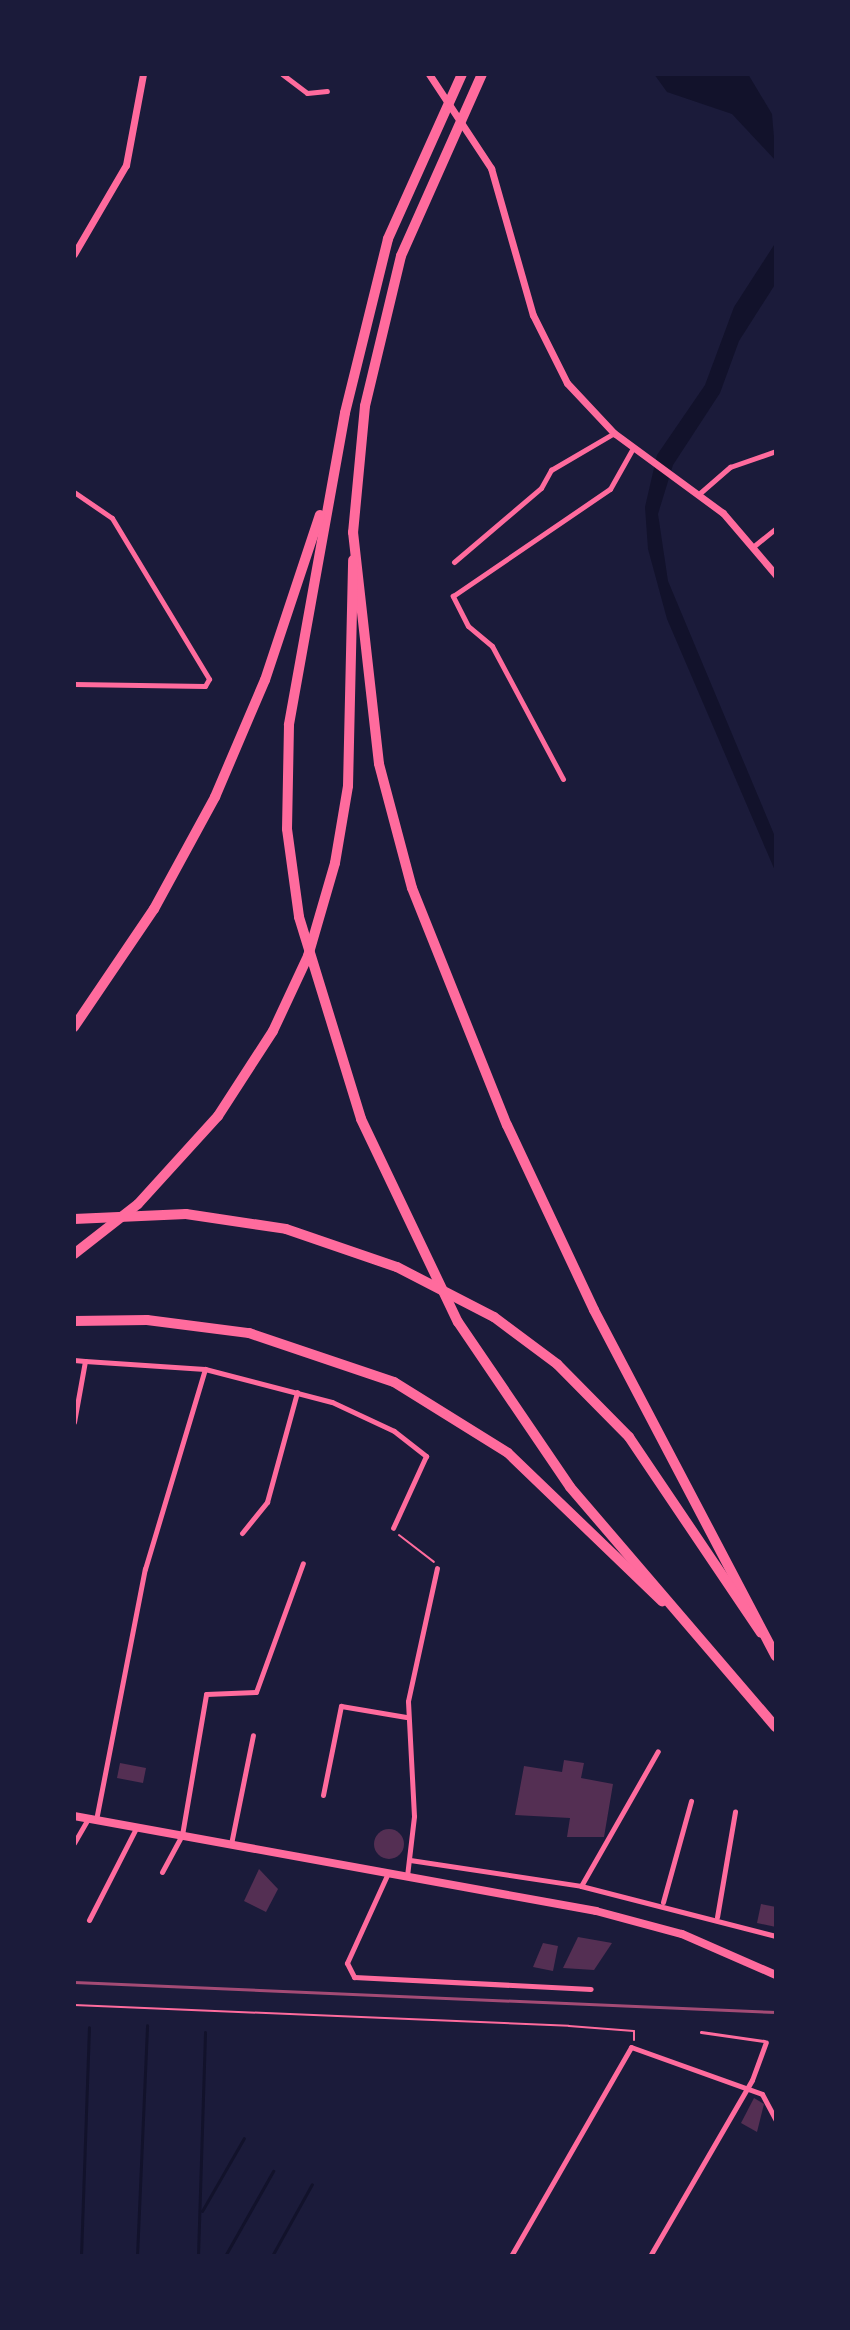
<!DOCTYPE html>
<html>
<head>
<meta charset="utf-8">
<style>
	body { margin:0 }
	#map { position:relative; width:850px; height:2330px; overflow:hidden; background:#1b1b3a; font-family:Merriweather,serif }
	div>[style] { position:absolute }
	.water>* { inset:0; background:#12122b }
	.stream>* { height:3px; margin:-1.5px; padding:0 1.5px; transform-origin:1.5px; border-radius:1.5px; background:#12122b }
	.building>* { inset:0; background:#542f53 }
	.round { border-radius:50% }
	.path>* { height:2px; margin:-1px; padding:0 1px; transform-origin:1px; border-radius:1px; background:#ff6b9d }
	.service>* { height:3px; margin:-1.5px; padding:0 1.5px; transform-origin:1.5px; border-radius:1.5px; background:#ff6b9d }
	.minor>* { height:5px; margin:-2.5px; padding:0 2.5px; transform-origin:2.5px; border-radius:2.5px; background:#ff6b9d }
	.tertiary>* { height:7px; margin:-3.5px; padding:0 3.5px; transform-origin:3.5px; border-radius:3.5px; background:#ff6b9d }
	.secondary>* { height:8px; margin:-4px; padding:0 4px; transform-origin:4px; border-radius:4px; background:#ff6b9d }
	.motorway>* { height:10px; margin:-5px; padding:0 5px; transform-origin:5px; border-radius:5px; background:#ff6b9d }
	.rail>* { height:3px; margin:-1.5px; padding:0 1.5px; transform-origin:1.5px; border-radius:1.5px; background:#a44b75 }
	span { translate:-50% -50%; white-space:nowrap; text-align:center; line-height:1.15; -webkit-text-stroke:6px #1b1b3a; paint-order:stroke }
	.frame { position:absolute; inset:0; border:76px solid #1b1b3a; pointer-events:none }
</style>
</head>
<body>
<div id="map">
	<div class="water">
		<div style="clip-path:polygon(654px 74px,748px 74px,772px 114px,776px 161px,732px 114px,667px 92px)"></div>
		<div style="clip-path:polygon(776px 242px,776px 283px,739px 341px,720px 393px,673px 465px,658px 514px,668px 581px,776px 839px,776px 873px,667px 619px,648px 549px,645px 507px,657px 455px,705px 385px,734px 307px)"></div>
	</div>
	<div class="stream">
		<div style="left:202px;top:2211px;width:84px;rotate:-60.1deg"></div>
		<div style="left:81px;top:2256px;width:229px;rotate:-88deg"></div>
		<div style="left:137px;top:2256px;width:231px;rotate:-87.5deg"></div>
		<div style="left:198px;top:2256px;width:224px;rotate:-88.2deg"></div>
		<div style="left:225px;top:2256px;width:98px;rotate:-60.5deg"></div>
		<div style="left:272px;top:2256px;width:82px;rotate:-60.9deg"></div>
	</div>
	<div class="building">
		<div style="clip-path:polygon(564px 1760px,584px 1763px,581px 1778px,613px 1784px,604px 1837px,567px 1837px,570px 1818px,515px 1815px,524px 1766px,562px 1772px)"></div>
		<div style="clip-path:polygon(120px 1763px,146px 1768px,143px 1783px,117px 1778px)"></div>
		<div class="round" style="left:374px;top:1829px;width:30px;height:30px"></div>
		<div style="clip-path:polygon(259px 1869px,278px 1889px,266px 1912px,244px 1901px)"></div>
		<div style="clip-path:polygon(761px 1904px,776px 1907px,776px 1927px,757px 1923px)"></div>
		<div style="clip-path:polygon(578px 1937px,612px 1943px,594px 1970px,563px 1968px)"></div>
		<div style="clip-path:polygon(543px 1943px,558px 1946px,553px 1971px,533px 1967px)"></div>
		<div style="clip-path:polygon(754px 2098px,764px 2104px,757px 2132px,741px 2123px)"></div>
	</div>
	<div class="path">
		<div style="left:399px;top:1535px;width:44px;rotate:37.6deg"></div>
		<div style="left:74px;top:2005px;width:495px;rotate:2.4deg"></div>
		<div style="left:569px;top:2026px;width:65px;rotate:4.4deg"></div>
		<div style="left:634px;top:2031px;width:9px;rotate:90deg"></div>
	</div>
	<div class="service">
		<div style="left:701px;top:2032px;width:64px;rotate:8.1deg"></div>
	</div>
	<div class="minor">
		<div style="left:282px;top:74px;width:31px;rotate:37deg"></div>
		<div style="left:307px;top:93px;width:20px;rotate:-6deg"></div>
		<div style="left:74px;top:492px;width:46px;rotate:34.4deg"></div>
		<div style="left:112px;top:518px;width:188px;rotate:58.9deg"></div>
		<div style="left:209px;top:679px;width:8px;rotate:120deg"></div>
		<div style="left:205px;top:686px;width:131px;rotate:-179.1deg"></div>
		<div style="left:700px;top:493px;width:40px;rotate:-41deg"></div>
		<div style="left:730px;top:467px;width:49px;rotate:-19.2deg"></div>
		<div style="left:754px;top:546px;width:28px;rotate:-39deg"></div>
		<div style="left:454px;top:562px;width:114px;rotate:-40.4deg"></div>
		<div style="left:541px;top:488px;width:21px;rotate:-61deg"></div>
		<div style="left:551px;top:470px;width:73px;rotate:-30.4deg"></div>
		<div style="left:563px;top:779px;width:151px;rotate:-118.1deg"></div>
		<div style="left:492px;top:646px;width:31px;rotate:-140deg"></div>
		<div style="left:468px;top:626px;width:34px;rotate:-117deg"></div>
		<div style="left:453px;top:596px;width:190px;rotate:-34.3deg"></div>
		<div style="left:610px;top:489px;width:47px;rotate:-60.7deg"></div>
		<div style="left:74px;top:1360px;width:11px;rotate:5deg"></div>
		<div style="left:85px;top:1361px;width:62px;rotate:100.2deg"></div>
		<div style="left:85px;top:1361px;width:120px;rotate:3.8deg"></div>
		<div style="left:205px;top:1369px;width:131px;rotate:14.6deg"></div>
		<div style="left:332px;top:1402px;width:68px;rotate:25.1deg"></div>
		<div style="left:394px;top:1431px;width:41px;rotate:38deg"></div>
		<div style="left:426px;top:1456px;width:79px;rotate:114.6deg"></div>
		<div style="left:242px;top:1533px;width:40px;rotate:-51deg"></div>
		<div style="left:267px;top:1502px;width:114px;rotate:-74.7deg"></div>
		<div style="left:323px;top:1795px;width:91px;rotate:-78.6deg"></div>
		<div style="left:341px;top:1706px;width:66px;rotate:9.6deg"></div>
		<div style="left:96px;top:1820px;width:256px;rotate:-79deg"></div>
		<div style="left:145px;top:1569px;width:209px;rotate:-73.3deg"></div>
		<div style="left:74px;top:1843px;width:28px;rotate:-60deg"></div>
		<div style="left:231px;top:1844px;width:111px;rotate:-78.6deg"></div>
		<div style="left:410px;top:1860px;width:173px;rotate:8.6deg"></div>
		<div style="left:581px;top:1886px;width:155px;rotate:-60.3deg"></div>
		<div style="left:162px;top:1872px;width:42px;rotate:-61.6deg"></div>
		<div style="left:182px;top:1835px;width:143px;rotate:-80.3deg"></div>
		<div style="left:206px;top:1694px;width:50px;rotate:-2.3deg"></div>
		<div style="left:256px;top:1692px;width:137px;rotate:-70deg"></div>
		<div style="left:388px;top:1873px;width:99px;rotate:114.5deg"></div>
		<div style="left:347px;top:1963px;width:16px;rotate:63deg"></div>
		<div style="left:354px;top:1977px;width:237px;rotate:2.9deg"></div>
		<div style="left:407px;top:1876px;width:60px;rotate:-83.3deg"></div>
		<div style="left:414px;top:1816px;width:115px;rotate:-93deg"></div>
		<div style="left:408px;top:1701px;width:136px;rotate:-77.7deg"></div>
		<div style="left:581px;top:1886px;width:201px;rotate:14.4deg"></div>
		<div style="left:663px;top:1902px;width:105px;rotate:-74.5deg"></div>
		<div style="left:717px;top:1917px;width:107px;rotate:-80.3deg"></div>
		<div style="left:89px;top:1920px;width:103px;rotate:-62.9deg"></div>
		<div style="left:511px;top:2256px;width:241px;rotate:-60.1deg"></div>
		<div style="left:631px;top:2047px;width:139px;rotate:19.7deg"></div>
		<div style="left:762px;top:2094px;width:30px;rotate:62deg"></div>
		<div style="left:650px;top:2256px;width:203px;rotate:-59.9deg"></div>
		<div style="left:752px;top:2080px;width:40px;rotate:-69.8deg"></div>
	</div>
	<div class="tertiary">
		<div style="left:429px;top:74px;width:113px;rotate:56.6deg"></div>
		<div style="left:491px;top:168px;width:153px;rotate:74.1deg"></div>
		<div style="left:533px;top:315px;width:76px;rotate:63.4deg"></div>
		<div style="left:567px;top:383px;width:69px;rotate:46.8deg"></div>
		<div style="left:614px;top:433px;width:135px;rotate:36.3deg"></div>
		<div style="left:723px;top:513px;width:82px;rotate:49.5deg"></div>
		<div style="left:74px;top:254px;width:103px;rotate:-59.7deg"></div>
		<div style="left:126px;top:165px;width:93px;rotate:-79.4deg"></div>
	</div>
	<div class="secondary">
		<div style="left:74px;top:1816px;width:531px;rotate:10.31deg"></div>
		<div style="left:596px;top:1911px;width:89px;rotate:15deg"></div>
		<div style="left:682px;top:1934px;width:103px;rotate:23.6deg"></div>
	</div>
	<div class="motorway">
		<div style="left:462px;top:74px;width:181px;rotate:114.2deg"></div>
		<div style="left:388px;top:239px;width:179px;rotate:103.9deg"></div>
		<div style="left:345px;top:413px;width:317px;rotate:100.2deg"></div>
		<div style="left:289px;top:725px;width:104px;rotate:91.1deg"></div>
		<div style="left:287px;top:829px;width:89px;rotate:82.2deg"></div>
		<div style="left:299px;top:917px;width:211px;rotate:72.9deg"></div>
		<div style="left:361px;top:1119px;width:225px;rotate:64.5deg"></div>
		<div style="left:458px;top:1322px;width:199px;rotate:55.8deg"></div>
		<div style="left:570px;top:1487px;width:316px;rotate:49.4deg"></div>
		<div style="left:482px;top:74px;width:199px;rotate:114deg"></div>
		<div style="left:401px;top:256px;width:154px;rotate:103.5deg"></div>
		<div style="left:365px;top:406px;width:127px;rotate:95.4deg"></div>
		<div style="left:353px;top:532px;width:233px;rotate:83.6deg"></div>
		<div style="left:379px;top:764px;width:128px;rotate:75.1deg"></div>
		<div style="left:412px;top:888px;width:255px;rotate:68.2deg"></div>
		<div style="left:507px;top:1125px;width:204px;rotate:64.8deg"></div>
		<div style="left:594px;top:1310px;width:391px;rotate:62.3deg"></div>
		<div style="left:74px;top:1027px;width:143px;rotate:-55.9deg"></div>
		<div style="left:154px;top:909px;width:128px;rotate:-61.4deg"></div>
		<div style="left:215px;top:797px;width:127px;rotate:-66.9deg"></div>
		<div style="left:265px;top:680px;width:174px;rotate:-71.6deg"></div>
		<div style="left:74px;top:1219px;width:112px;rotate:-2.6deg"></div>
		<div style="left:186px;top:1214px;width:101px;rotate:8.5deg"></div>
		<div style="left:286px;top:1229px;width:117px;rotate:18.9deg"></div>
		<div style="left:397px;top:1267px;width:109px;rotate:27.3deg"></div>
		<div style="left:494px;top:1317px;width:79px;rotate:36.7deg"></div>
		<div style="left:557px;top:1364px;width:103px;rotate:45.4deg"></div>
		<div style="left:629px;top:1437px;width:236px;rotate:56deg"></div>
		<div style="left:74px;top:1254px;width:81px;rotate:-38deg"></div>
		<div style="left:138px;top:1204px;width:119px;rotate:-47.7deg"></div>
		<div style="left:218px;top:1116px;width:101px;rotate:-57.1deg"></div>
		<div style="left:273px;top:1031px;width:83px;rotate:-65deg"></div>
		<div style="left:308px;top:956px;width:97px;rotate:-73.8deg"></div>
		<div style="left:335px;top:863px;width:78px;rotate:-80.4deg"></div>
		<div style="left:348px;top:786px;width:226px;rotate:-88.7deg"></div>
		<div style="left:74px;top:1321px;width:73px;rotate:-0.8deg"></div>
		<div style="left:147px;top:1320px;width:103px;rotate:7.3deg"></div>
		<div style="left:249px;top:1333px;width:153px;rotate:18.7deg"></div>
		<div style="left:394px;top:1382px;width:134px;rotate:31.9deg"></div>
		<div style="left:508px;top:1453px;width:214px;rotate:43.9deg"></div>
	</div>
	<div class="rail">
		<div style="left:74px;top:1982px;width:703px;rotate:2.45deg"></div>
	</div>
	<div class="frame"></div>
</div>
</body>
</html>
